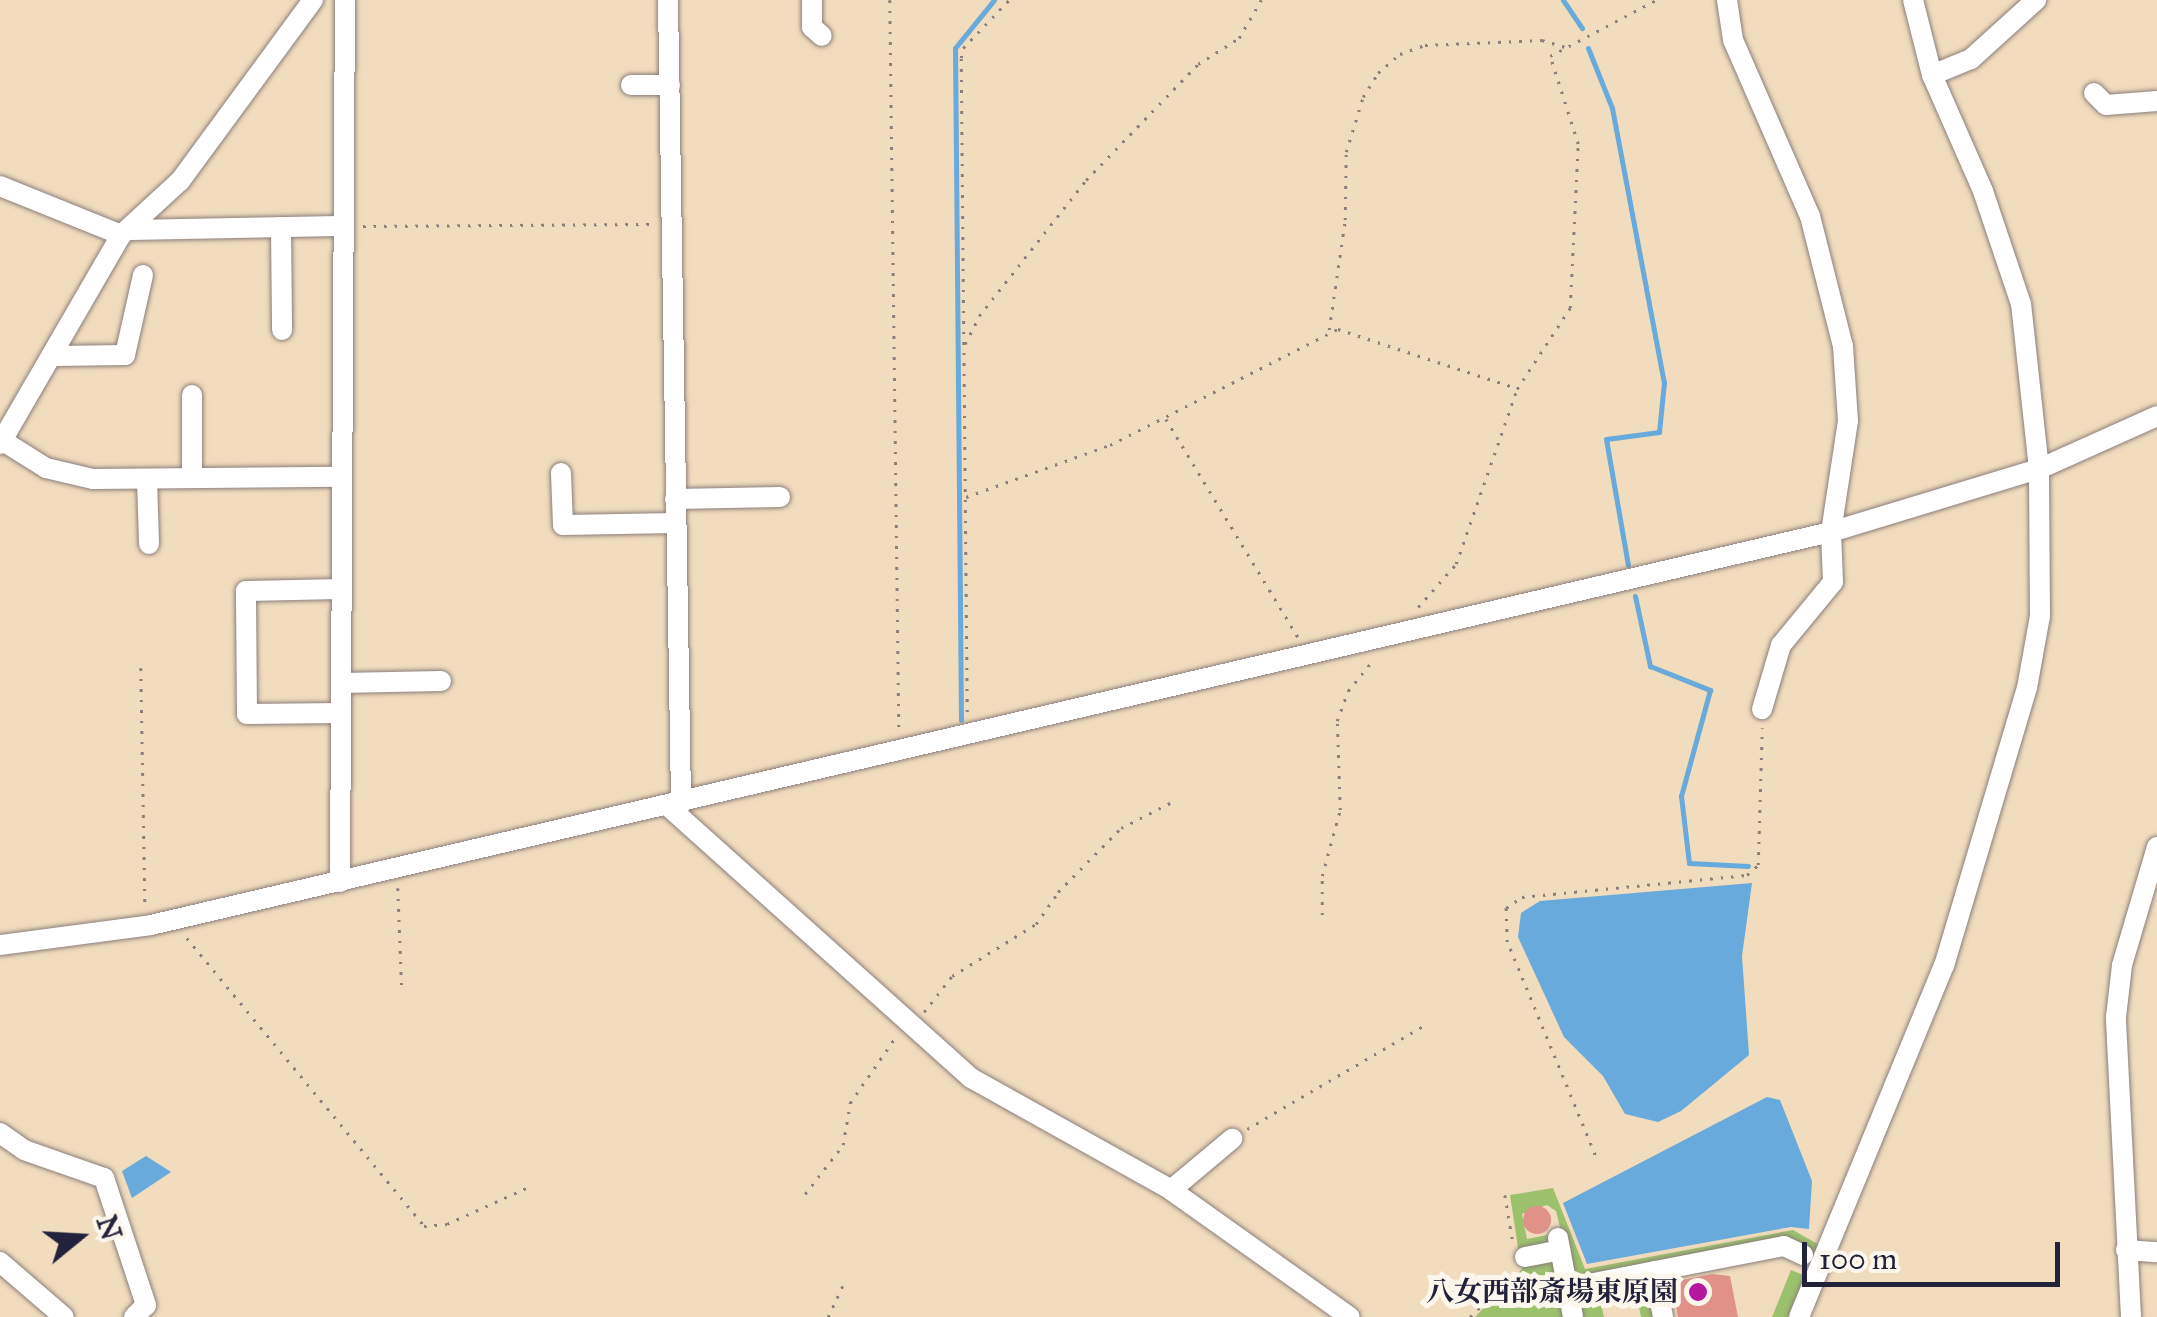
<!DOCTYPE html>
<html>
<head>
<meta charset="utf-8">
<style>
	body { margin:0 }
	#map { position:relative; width:2157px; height:1317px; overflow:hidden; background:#f1dcbd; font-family:"IM FELL Great Primer","Noto Serif JP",serif }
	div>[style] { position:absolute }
	.green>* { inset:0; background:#9cc16c }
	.water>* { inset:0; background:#67aadb }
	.stream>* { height:5px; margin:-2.5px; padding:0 2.5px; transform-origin:2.5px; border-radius:2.5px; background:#67aadb }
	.building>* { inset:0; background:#e09289 }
	.round { border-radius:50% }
	.path>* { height:2.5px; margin-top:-1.25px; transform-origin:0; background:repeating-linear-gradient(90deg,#8a7f7c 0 2.5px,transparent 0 10.5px) }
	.roads { filter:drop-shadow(0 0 2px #8a7f7c) drop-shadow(0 0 2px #8a7f7c) }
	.minor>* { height:20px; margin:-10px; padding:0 10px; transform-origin:10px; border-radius:10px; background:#fff }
	.dots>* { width:28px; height:28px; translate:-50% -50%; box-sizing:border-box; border:5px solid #fbf7ec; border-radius:50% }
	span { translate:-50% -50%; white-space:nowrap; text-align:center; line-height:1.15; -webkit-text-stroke:10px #fbf7ec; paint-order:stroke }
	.poi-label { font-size:28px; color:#22223b; font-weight:700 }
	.right { translate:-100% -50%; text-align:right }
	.north { position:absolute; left:30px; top:1187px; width:100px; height:100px; -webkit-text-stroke:8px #fbf7ec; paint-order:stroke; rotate:72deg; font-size:28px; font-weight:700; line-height:40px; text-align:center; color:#22223b }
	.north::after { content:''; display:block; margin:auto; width:35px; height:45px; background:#22223b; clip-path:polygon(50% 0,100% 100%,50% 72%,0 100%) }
	.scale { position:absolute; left:1802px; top:1242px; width:258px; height:45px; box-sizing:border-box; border:5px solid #22223b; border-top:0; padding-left:12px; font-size:30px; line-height:35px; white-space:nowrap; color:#22223b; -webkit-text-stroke:8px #fbf7ec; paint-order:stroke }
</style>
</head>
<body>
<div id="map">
	<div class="green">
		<div style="clip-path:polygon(1553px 1188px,1585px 1269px,1793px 1230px,1821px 1246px,1818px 1254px,1789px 1238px,1572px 1277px,1556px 1211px,1547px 1205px,1522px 1214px,1527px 1239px,1552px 1234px,1555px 1247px,1519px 1254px,1510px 1195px)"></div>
		<div style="clip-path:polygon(1555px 1253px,1567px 1317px,1475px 1317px,1522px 1269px,1520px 1261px)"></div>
		<div style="clip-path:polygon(1791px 1270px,1808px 1277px,1791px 1317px,1772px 1317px)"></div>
		<div style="clip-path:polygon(1634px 1282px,1646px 1284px,1654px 1317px,1641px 1317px)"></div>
		<div style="clip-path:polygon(1598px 1290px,1604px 1317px,1581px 1317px,1582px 1294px)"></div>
	</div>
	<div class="water">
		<div style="clip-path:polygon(1752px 883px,1742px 956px,1749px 1055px,1681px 1111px,1658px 1122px,1625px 1114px,1603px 1076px,1564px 1037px,1518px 937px,1521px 913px,1540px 901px)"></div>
		<div style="clip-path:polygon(1767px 1097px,1780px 1100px,1812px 1181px,1809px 1229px,1791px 1227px,1587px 1264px,1563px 1203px)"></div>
		<div style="clip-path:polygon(146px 1156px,171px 1172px,132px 1198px,122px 1171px)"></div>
	</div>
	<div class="stream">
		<div style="left:1563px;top:0;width:34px;rotate:56deg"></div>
		<div style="left:1588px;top:48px;width:65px;rotate:68.2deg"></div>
		<div style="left:1612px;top:108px;width:279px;rotate:79.3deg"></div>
		<div style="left:1664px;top:382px;width:50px;rotate:95.7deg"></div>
		<div style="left:1659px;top:432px;width:53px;rotate:172.5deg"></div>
		<div style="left:1606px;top:439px;width:128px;rotate:80.1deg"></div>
		<div style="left:1635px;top:596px;width:72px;rotate:77.9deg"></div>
		<div style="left:1650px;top:666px;width:65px;rotate:21.8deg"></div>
		<div style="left:1710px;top:690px;width:110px;rotate:105.3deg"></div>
		<div style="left:1681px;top:796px;width:67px;rotate:83.2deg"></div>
		<div style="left:1689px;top:863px;width:59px;rotate:2.9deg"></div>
		<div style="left:961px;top:720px;width:672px;rotate:-90.51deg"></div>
		<div style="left:955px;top:48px;width:62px;rotate:-50.9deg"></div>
	</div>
	<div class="building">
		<div class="round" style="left:1523px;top:1206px;width:28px;height:28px"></div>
		<div style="clip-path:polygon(1712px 1274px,1730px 1276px,1738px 1317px,1678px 1317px,1672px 1282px)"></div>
	</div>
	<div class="path">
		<div style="left:890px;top:0;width:729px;rotate:89.29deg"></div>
		<div style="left:363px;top:226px;width:287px;rotate:-0.4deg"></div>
		<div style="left:1329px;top:330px;width:111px;rotate:-81.7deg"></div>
		<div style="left:1345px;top:220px;width:68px;rotate:-89.2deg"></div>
		<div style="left:1346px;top:152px;width:58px;rotate:-72.8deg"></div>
		<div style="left:1363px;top:97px;width:28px;rotate:-58deg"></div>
		<div style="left:1378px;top:73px;width:29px;rotate:-41deg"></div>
		<div style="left:1400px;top:54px;width:27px;rotate:-20deg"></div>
		<div style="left:1425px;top:45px;width:117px;rotate:-2.4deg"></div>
		<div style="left:1542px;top:40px;width:24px;rotate:17deg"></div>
		<div style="left:965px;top:344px;width:31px;rotate:-63deg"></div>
		<div style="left:979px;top:316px;width:173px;rotate:-51.8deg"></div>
		<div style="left:1086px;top:180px;width:161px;rotate:-46deg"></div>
		<div style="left:1198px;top:64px;width:49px;rotate:-32.4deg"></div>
		<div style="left:1239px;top:38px;width:44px;rotate:-59.9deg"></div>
		<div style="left:1166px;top:419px;width:257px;rotate:58.8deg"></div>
		<div style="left:966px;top:497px;width:153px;rotate:-19.9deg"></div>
		<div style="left:1110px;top:445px;width:256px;rotate:-27deg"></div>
		<div style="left:1338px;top:329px;width:188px;rotate:18.3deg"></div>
		<div style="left:1418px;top:607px;width:57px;rotate:-48.5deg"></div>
		<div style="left:1456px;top:564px;width:185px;rotate:-70.8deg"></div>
		<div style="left:1517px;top:389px;width:97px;rotate:-56.8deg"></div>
		<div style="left:1570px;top:308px;width:164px;rotate:-87.2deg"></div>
		<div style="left:1578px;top:144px;width:92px;rotate:-107.7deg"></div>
		<div style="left:1550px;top:56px;width:120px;rotate:-27.8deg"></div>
		<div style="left:141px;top:668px;width:239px;rotate:89deg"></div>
		<div style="left:967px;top:712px;width:654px;rotate:-90.53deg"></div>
		<div style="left:961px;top:58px;width:10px;rotate:-79deg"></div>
		<div style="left:963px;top:48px;width:66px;rotate:-46.2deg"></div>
		<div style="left:398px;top:888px;width:103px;rotate:87.8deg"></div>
		<div style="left:1322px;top:915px;width:39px;rotate:-90deg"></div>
		<div style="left:1322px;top:876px;width:68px;rotate:-74.7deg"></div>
		<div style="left:1340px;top:810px;width:89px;rotate:-91.9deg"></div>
		<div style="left:1337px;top:721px;width:32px;rotate:-70deg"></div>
		<div style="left:1348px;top:691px;width:40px;rotate:-51deg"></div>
		<div style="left:187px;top:938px;width:373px;rotate:50.5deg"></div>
		<div style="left:424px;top:1226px;width:23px;rotate:-5deg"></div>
		<div style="left:447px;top:1224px;width:94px;rotate:-24.4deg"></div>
		<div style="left:924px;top:1012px;width:46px;rotate:-52.1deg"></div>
		<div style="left:952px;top:976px;width:99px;rotate:-31.8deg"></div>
		<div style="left:1036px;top:924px;width:39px;rotate:-55deg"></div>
		<div style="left:1058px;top:892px;width:90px;rotate:-45.5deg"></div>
		<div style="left:1121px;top:828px;width:59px;rotate:-27deg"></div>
		<div style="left:1247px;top:1129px;width:204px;rotate:-30.3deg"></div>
		<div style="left:1595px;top:1155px;width:230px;rotate:-112.4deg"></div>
		<div style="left:1507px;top:942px;width:34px;rotate:-92deg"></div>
		<div style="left:1506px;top:908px;width:19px;rotate:-35deg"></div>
		<div style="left:1522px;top:897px;width:226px;rotate:-5.6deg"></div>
		<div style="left:1747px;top:875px;width:15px;rotate:-42deg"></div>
		<div style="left:1758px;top:865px;width:137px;rotate:-88.3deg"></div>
		<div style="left:805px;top:1194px;width:62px;rotate:-52.2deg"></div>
		<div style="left:843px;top:1145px;width:43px;rotate:-80.5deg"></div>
		<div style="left:850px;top:1103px;width:79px;rotate:-55.3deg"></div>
		<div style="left:1505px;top:1195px;width:49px;rotate:80.5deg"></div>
		<div style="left:828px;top:1317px;width:35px;rotate:-65deg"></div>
		<div style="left:1470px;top:1317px;width:61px;rotate:-45deg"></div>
	</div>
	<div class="roads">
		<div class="minor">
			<div style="left:668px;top:0;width:804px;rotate:89.07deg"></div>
			<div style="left:812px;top:0;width:27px;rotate:90deg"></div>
			<div style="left:812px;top:27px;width:13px;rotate:42deg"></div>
			<div style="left:1727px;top:0;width:40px;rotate:81.5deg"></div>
			<div style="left:1733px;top:40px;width:192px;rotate:66.4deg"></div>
			<div style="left:1810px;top:216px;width:134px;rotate:75.8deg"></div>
			<div style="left:1843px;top:346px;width:75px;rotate:86.2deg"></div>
			<div style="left:1848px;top:421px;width:112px;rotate:98.7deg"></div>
			<div style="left:1831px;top:532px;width:50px;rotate:87.7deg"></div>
			<div style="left:1833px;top:582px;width:82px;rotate:129.5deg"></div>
			<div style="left:1781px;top:645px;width:67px;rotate:106.5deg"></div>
			<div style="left:1932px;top:75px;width:42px;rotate:-22.3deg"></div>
			<div style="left:1971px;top:59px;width:88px;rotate:-42.2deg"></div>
			<div style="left:631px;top:85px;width:39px"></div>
			<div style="left:2094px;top:93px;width:17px;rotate:45deg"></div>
			<div style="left:2106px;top:105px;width:51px;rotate:-4.5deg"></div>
			<div style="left:0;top:186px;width:131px;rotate:22deg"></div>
			<div style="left:281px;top:227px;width:103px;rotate:89.4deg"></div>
			<div style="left:128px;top:230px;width:213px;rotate:-1.1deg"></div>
			<div style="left:55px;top:356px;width:70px;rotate:-0.8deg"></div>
			<div style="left:125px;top:355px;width:82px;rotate:-77.3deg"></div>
			<div style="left:192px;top:395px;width:83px;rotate:90deg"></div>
			<div style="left:3px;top:441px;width:51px;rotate:32.1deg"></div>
			<div style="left:46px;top:468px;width:48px;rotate:13.2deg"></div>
			<div style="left:93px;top:479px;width:249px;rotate:-0.5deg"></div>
			<div style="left:0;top:444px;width:241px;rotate:-59.9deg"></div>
			<div style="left:121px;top:235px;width:80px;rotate:-42.5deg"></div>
			<div style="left:180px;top:181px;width:225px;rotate:-53.7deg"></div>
			<div style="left:561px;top:473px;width:52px;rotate:87.8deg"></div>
			<div style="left:563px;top:525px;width:113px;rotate:-1deg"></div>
			<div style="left:147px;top:479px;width:65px;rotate:88.2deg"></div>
			<div style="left:675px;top:499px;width:105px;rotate:-1.1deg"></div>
			<div style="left:341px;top:683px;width:100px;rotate:-1.1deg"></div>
			<div style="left:341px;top:713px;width:94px;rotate:179.4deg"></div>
			<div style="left:247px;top:714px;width:123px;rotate:-90.5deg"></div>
			<div style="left:246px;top:591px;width:96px;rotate:-1.2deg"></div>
			<div style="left:669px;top:807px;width:406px;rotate:41.9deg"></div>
			<div style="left:971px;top:1078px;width:229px;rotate:29.2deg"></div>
			<div style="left:1171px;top:1190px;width:219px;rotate:35.4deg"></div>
			<div style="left:340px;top:882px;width:882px;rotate:-89.68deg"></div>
			<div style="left:0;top:945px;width:152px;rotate:-7.5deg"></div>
			<div style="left:151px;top:925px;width:1725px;rotate:-13.17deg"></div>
			<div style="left:1831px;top:532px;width:217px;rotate:-16.9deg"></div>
			<div style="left:2039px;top:469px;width:129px;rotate:-24.2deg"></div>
			<div style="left:0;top:1133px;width:29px;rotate:35deg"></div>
			<div style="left:24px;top:1150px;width:85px;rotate:19.3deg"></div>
			<div style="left:104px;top:1178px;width:134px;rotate:71.7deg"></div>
			<div style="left:146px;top:1305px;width:17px;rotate:135deg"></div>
			<div style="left:1171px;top:1190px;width:80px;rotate:-39.9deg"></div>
			<div style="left:1558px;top:1238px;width:80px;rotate:79.2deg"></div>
			<div style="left:2126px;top:1250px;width:31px;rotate:4deg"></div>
			<div style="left:1525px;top:1257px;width:36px;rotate:-11deg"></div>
			<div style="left:0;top:1262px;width:84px;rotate:40.7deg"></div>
			<div style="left:1654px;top:1271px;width:47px;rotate:78.9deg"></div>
			<div style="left:1568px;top:1288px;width:220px;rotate:-11deg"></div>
			<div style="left:1784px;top:1246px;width:21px;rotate:25deg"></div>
			<div style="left:1799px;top:1317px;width:380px;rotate:-67.6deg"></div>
			<div style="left:1944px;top:966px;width:290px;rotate:-73.4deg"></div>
			<div style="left:2027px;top:688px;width:73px;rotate:-79.8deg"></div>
			<div style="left:2040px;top:616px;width:147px;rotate:-90.4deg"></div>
			<div style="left:2039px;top:469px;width:166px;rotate:-96.2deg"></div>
			<div style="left:2021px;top:304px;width:119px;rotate:-108.6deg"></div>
			<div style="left:1983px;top:191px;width:127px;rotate:-113.7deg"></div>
			<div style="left:1932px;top:75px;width:77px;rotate:-104.2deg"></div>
			<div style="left:2131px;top:1317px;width:300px;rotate:-92.9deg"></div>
			<div style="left:2116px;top:1017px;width:52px;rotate:-83.4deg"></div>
			<div style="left:2122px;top:965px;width:123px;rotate:-73.5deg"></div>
		</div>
	</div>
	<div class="dots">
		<div style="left:1698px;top:1292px;background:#b5179e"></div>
	</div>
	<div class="poi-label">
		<span class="right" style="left:1678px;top:1292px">八女西部斎場東原園</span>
	</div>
	<div class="north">N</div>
	<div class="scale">100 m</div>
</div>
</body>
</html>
